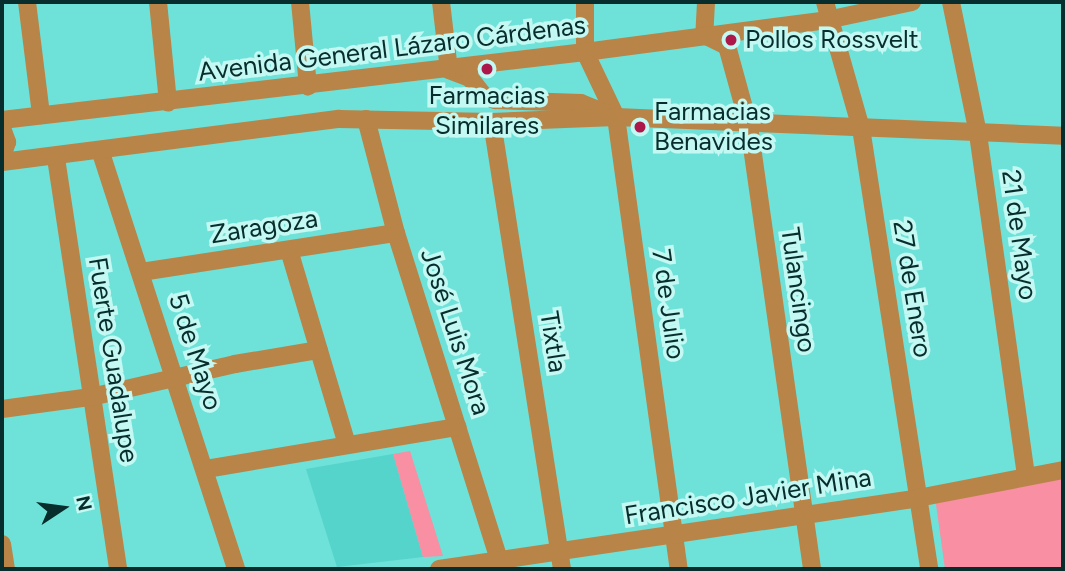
<!DOCTYPE html>
<html>
<head>
<meta charset="utf-8">
<style>
	body { margin:0 }
	#map { position:relative; width:1065px; height:571px; overflow:hidden; background:#6ee1d9; font-family:Figtree,sans-serif }
	div>[style] { position:absolute }
	.built>* { inset:0; background:#54d4cb }
	.green>* { inset:0; background:#f88fa2 }
	.minor>* { height:18px; margin:-9px; padding:0 9px; transform-origin:9px; border-radius:9px; background:#b88448 }
	.dots>* { width:19px; height:19px; translate:-50% -50%; box-sizing:border-box; border:4px solid #c4f8f3; border-radius:50% }
	span { translate:-50% -50%; white-space:nowrap; text-align:center; line-height:1.15; -webkit-text-stroke:7px #c4f8f3; paint-order:stroke }
	.poi-label { font-size:26px; color:#072e2c }
	.left { translate:0 -50%; text-align:left }
	.street-label { font-size:26px; color:#072e2c }
	.frame { position:absolute; inset:0; border:4px solid #072e2c; pointer-events:none }
	.north { position:absolute; left:28px; top:473px; width:70px; height:70px; -webkit-text-stroke:5px #c4f8f3; paint-order:stroke; rotate:77deg; font-size:19px; font-weight:700; line-height:28px; text-align:center; color:#072e2c }
	.north::after { content:''; display:block; margin:auto; width:24px; height:32px; background:#072e2c; clip-path:polygon(50% 0,100% 100%,50% 72%,0 100%) }
</style>
</head>
<body>
<div id="map">
	<div class="built">
		<div style="clip-path:polygon(393px 454px,423px 557px,337px 567px,306px 469px)"></div>
	</div>
	<div class="green">
		<div style="clip-path:polygon(410px 451px,443px 556px,423px 557px,393px 454px)"></div>
		<div style="clip-path:polygon(1063px 475px,1063px 569px,945px 569px,935px 497px)"></div>
	</div>
	<div class="minor">
		<div style="left:27px;top:2px;width:114px;rotate:82.9deg"></div>
		<div style="left:158px;top:2px;width:101px;rotate:84.3deg"></div>
		<div style="left:300px;top:2px;width:85px;rotate:84.6deg"></div>
		<div style="left:441px;top:2px;width:68px;rotate:83.3deg"></div>
		<div style="left:585px;top:2px;width:50px;rotate:90deg"></div>
		<div style="left:585px;top:52px;width:72px;rotate:64.5deg"></div>
		<div style="left:616px;top:117px;width:456px;rotate:82.1deg"></div>
		<div style="left:706px;top:2px;width:33px;rotate:93deg"></div>
		<div style="left:704px;top:35px;width:25px;rotate:26deg"></div>
		<div style="left:727px;top:46px;width:83px;rotate:74.6deg"></div>
		<div style="left:749px;top:126px;width:447px;rotate:81.9deg"></div>
		<div style="left:825px;top:2px;width:131px;rotate:74.1deg"></div>
		<div style="left:861px;top:128px;width:446px;rotate:81.2deg"></div>
		<div style="left:951px;top:2px;width:135px;rotate:78.4deg"></div>
		<div style="left:978px;top:134px;width:345px;rotate:82deg"></div>
		<div style="left:449px;top:70px;width:22px;rotate:21deg"></div>
		<div style="left:470px;top:78px;width:23px;rotate:52deg"></div>
		<div style="left:484px;top:96px;width:12px;rotate:20deg"></div>
		<div style="left:495px;top:100px;width:86px;rotate:2deg"></div>
		<div style="left:581px;top:103px;width:35px;rotate:22deg"></div>
		<div style="left:366px;top:119px;width:118px;rotate:75.3deg"></div>
		<div style="left:396px;top:233px;width:342px;rotate:72.5deg"></div>
		<div style="left:2px;top:120px;width:587px;rotate:-6.65deg"></div>
		<div style="left:585px;top:52px;width:244px;rotate:-7.5deg"></div>
		<div style="left:827px;top:20px;width:87px;rotate:-12deg"></div>
		<div style="left:492px;top:122px;width:452px;rotate:81.1deg"></div>
		<div style="left:2px;top:128px;width:15px;rotate:70deg"></div>
		<div style="left:7px;top:142px;width:16px;rotate:108deg"></div>
		<div style="left:101px;top:153px;width:437px;rotate:72deg"></div>
		<div style="left:56px;top:158px;width:416px;rotate:81.4deg"></div>
		<div style="left:2px;top:162px;width:340px;rotate:-7.3deg"></div>
		<div style="left:339px;top:119px;width:153px;rotate:1.1deg"></div>
		<div style="left:492px;top:122px;width:124px;rotate:-2.3deg"></div>
		<div style="left:616px;top:117px;width:447px;rotate:2.4deg"></div>
		<div style="left:289px;top:250px;width:203px;rotate:73.4deg"></div>
		<div style="left:141px;top:272px;width:258px;rotate:-8.7deg"></div>
		<div style="left:2px;top:409px;width:90px;rotate:-7.7deg"></div>
		<div style="left:91px;top:397px;width:148px;rotate:-12.9deg"></div>
		<div style="left:235px;top:364px;width:85px;rotate:-9.5deg"></div>
		<div style="left:206px;top:469px;width:255px;rotate:-9.5deg"></div>
		<div style="left:2px;top:544px;width:25px;rotate:81deg"></div>
		<div style="left:439px;top:569px;width:484px;rotate:-8.4deg"></div>
		<div style="left:918px;top:498px;width:148px;rotate:-10.9deg"></div>
	</div>
	<div class="dots">
		<div style="left:731px;top:40px;background:#ab1849"></div>
		<div style="left:487px;top:69px;background:#ab1849"></div>
		<div style="left:640px;top:127px;background:#ab1849"></div>
	</div>
	<div class="poi-label">
		<span class="left" style="left:745px;top:40px">Pollos Rossvelt</span>
		<span style="left:487px;top:111px">Farmacias<br>Similares</span>
		<span class="left" style="left:654px;top:127px">Farmacias<br>Benavides</span>
	</div>
	<div class="street-label">
		<span style="left:392px;top:49px;rotate:-7deg">Avenida General Lázaro Cárdenas</span>
		<span style="left:264px;top:227px;rotate:-9deg">Zaragoza</span>
		<span style="left:1019px;top:235px;rotate:82deg">21 de Mayo</span>
		<span style="left:912px;top:289px;rotate:81deg">27 de Enero</span>
		<span style="left:798px;top:290px;rotate:82deg">Tulancingo</span>
		<span style="left:668px;top:304px;rotate:82deg">7 de Julio</span>
		<span style="left:455px;top:332px;rotate:72deg">José Luis Mora</span>
		<span style="left:553px;top:342px;rotate:81deg">Tixtla</span>
		<span style="left:195px;top:352px;rotate:72deg">5 de Mayo</span>
		<span style="left:113px;top:360px;rotate:81deg">Fuerte Guadalupe</span>
		<span style="left:748px;top:497px;rotate:-9deg">Francisco Javier Mina</span>
	</div>
	<div class="frame"></div>
	<div class="north">N</div>
</div>
</body>
</html>
